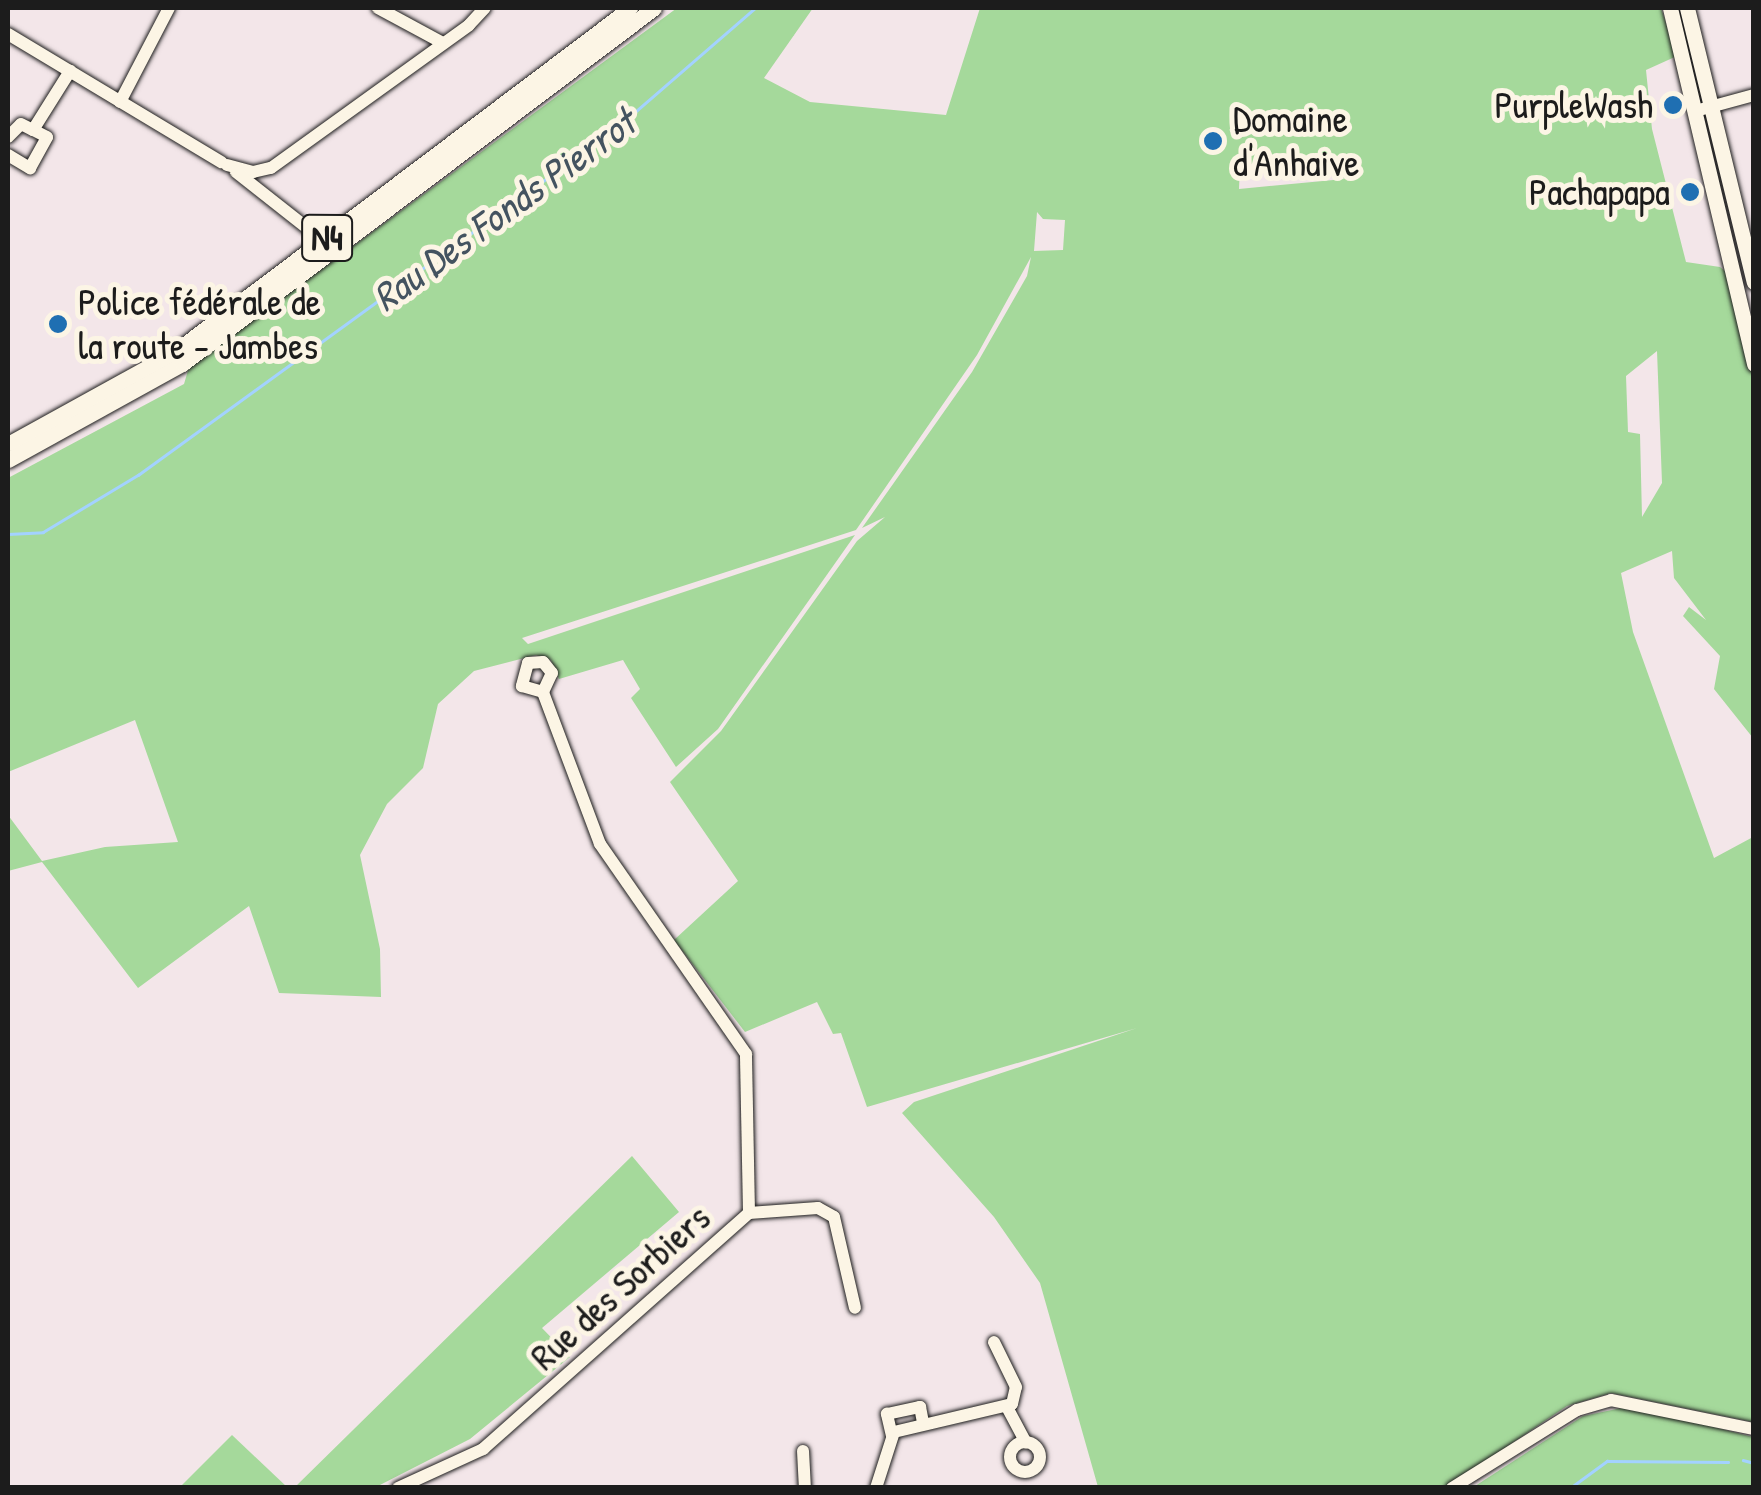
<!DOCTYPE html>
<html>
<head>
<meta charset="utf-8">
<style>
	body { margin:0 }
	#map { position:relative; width:1761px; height:1495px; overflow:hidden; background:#f3e6e9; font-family:"Patrick Hand",sans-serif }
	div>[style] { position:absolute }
	.green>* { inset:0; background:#a5d99b }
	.stream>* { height:2.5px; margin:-1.25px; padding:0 1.25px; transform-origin:1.25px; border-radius:1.25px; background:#a3d2ff }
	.roads { filter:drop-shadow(0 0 2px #1c1c1c) drop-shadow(0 0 2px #1c1c1c) }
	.minor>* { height:12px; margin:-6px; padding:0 6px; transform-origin:6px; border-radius:6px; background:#fcf5e5 }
	.minor>.ring { margin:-6px; padding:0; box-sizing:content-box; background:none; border:12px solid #fcf5e5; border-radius:50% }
	.major>* { height:15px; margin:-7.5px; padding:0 7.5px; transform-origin:7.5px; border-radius:7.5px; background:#fcf5e5 }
	.dots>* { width:28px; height:28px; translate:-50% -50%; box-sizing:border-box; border:5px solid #fcf5e5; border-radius:50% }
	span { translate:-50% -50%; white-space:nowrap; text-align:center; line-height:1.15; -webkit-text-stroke:10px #fcf5e5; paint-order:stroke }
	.shield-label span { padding:2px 8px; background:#fcf5e5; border:2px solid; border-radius:8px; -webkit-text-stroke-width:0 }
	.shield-label { font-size:35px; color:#1c1c1c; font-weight:700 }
	.poi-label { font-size:38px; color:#1c1c1c }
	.right { translate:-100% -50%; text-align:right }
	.left { translate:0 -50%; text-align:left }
	.street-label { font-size:38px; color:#1c1c1c }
	.water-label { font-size:40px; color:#445360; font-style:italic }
	.frame { position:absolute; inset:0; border:10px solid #1c1c1c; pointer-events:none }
</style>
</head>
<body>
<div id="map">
	<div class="green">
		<div style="clip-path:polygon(evenodd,677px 8px,813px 8px,764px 78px,810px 102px,946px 115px,980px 8px,1661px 8px,1677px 56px,1646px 70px,1652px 129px,1686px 262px,1720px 267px,1731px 276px,1753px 378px,1753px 738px,1714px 689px,1720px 656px,1683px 616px,1689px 607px,1706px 620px,1674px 578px,1672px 551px,1621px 573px,1633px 632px,1714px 858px,1753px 837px,1753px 1422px,1611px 1393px,1567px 1406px,1447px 1487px,1098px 1487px,1040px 1283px,994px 1217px,902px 1113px,914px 1102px,1137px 1028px,867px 1107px,841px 1033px,833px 1034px,817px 1002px,745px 1032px,674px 940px,738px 881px,670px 782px,721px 731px,857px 541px,885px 517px,862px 528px,972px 372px,1027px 276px,1031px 257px,977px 355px,856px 530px,522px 638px,528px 644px,855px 535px,718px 729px,676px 767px,631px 698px,640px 689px,623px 660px,559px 679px,551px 660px,536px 655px,474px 671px,438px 704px,423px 768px,387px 804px,360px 855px,380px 949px,381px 997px,279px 993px,249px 906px,138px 988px,42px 862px,8px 871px,8px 815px,42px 861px,105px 847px,178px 842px,135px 720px,8px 772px,8px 478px,184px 384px,189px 367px,677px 8px,1332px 163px,1344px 179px,1239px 189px,1240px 164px,1332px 163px,677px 8px,1037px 212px,1043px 219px,1065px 220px,1063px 250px,1034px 251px,1037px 212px,677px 8px,1657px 351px,1662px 483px,1642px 517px,1640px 434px,1628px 432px,1626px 376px,1657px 351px)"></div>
		<div style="clip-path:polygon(632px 1156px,679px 1212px,542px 1328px,570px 1357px,470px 1439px,376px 1487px,295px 1487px)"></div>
		<div style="clip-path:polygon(1631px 1406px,1753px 1437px,1753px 1487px,1472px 1488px,1583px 1416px)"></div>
		<div style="clip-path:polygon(232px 1435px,287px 1487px,180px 1487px)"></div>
	</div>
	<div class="stream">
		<div style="left:8px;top:534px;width:35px;rotate:-3deg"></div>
		<div style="left:43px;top:532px;width:111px;rotate:-31deg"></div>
		<div style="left:138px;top:475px;width:596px;rotate:-35.98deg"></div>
		<div style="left:620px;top:125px;width:179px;rotate:-40.9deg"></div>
		<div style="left:1743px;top:1460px;width:11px;rotate:15deg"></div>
		<div style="left:1570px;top:1488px;width:46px;rotate:-36.1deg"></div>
		<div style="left:1607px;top:1461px;width:121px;rotate:0.5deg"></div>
	</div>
	<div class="roads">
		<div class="minor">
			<div style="left:378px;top:8px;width:74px;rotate:28.3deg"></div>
			<div style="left:8px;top:34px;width:249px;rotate:31deg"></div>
			<div style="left:120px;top:102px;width:106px;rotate:-62.5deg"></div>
			<div style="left:1699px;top:110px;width:57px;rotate:-15.3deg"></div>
			<div style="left:8px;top:137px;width:18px;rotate:-45deg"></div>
			<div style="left:21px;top:124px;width:13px;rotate:27deg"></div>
			<div style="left:33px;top:130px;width:70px;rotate:-57.9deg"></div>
			<div style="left:8px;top:155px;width:26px;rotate:31deg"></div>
			<div style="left:30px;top:168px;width:35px;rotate:-61deg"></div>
			<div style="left:47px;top:137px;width:16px;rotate:-153deg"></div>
			<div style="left:227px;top:165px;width:27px;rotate:15deg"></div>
			<div style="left:253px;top:172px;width:18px;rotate:-13deg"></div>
			<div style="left:271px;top:168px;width:244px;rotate:-35.8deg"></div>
			<div style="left:469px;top:25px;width:23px;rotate:-47deg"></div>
			<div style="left:236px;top:172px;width:120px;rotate:38.2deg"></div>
			<div style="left:749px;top:1213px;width:69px;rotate:-4.1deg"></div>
			<div style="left:818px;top:1208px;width:18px;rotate:29deg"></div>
			<div style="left:834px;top:1217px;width:93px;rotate:77deg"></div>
			<div style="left:1008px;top:1409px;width:38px;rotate:62deg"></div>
			<div style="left:892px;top:1436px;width:23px;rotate:-103deg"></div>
			<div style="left:887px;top:1414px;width:34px;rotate:-12deg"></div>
			<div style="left:920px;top:1407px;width:16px;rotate:79deg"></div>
			<div class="ring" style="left:1010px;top:1442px;width:18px;height:18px"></div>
			<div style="left:803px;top:1451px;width:37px;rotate:87deg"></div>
			<div style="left:398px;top:1488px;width:94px;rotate:-24.6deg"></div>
			<div style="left:483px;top:1449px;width:356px;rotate:-41.6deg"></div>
			<div style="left:749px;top:1213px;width:159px;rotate:-91.1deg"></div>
			<div style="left:746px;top:1054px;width:256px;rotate:-124.8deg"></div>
			<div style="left:600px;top:844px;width:162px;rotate:-110.6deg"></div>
			<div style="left:543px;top:692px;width:21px;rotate:-65deg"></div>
			<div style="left:552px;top:673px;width:14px;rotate:-129deg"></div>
			<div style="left:543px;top:662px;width:15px;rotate:176deg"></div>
			<div style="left:528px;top:663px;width:24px;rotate:105deg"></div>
			<div style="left:522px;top:686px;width:22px;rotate:16deg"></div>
			<div style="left:876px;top:1488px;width:59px;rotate:-72.2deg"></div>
			<div style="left:894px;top:1432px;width:121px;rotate:-13.3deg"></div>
			<div style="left:1012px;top:1404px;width:17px;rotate:-77deg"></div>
			<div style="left:1016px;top:1387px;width:50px;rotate:-116.1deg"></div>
			<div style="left:1452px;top:1488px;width:147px;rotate:-32deg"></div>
			<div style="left:1577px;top:1410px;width:35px;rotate:-16deg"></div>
			<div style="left:1611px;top:1400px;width:146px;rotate:11.5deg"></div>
		</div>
		<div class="major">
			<div style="left:1670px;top:8px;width:366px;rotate:76.7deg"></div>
			<div style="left:1687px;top:8px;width:282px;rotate:76.3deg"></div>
			<div style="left:8px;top:444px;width:188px;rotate:-28.9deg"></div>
			<div style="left:173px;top:353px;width:573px;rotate:-37.05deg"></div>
			<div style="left:8px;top:460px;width:199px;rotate:-28.9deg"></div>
			<div style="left:182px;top:364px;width:591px;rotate:-37.02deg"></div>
		</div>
	</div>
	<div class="dots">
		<div style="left:1673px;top:105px;background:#1f6fb2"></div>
		<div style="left:1213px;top:141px;background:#1f6fb2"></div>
		<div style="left:1690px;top:192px;background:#1f6fb2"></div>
		<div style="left:58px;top:324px;background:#1f6fb2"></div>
	</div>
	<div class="shield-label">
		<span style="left:327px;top:238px">N4</span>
	</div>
	<div class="poi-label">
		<span class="right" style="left:1653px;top:105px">PurpleWash</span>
		<span class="left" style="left:1233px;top:141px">Domaine<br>d'Anhaive</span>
		<span class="right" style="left:1670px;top:192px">Pachapapa</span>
		<span class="left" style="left:78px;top:324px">Police fédérale de<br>la route - Jambes</span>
	</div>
	<div class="street-label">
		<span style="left:620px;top:1287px;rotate:-42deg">Rue des Sorbiers</span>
	</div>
	<div class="water-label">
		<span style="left:503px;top:209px;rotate:-36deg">Rau Des Fonds Pierrot</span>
	</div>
	<div class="frame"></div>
</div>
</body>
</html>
